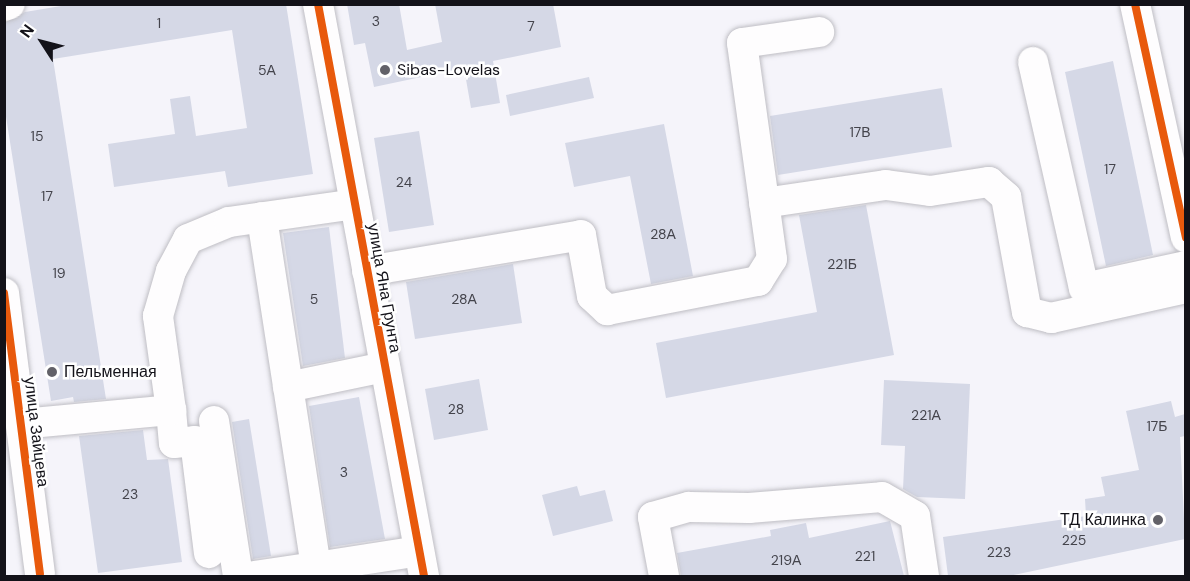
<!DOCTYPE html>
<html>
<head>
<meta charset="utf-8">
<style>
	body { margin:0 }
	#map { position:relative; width:1190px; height:581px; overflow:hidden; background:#f5f4fa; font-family:"DM Sans",sans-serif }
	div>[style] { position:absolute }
	.building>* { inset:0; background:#d5d8e6 }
	.roads { filter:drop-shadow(0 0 2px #bfbec4) drop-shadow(0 0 2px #bfbec4) }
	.minor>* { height:30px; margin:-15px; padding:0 15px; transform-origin:15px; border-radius:15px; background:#fefdfe }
	.cycleway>* { height:8px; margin:-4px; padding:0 4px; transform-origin:4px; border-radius:4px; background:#e8590c }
	.dots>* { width:16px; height:16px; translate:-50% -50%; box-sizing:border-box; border:3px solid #fff; border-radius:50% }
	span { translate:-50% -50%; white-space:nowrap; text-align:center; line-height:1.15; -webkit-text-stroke:5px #fff; paint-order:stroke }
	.number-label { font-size:14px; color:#44444c }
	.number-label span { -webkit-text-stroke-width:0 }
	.poi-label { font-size:16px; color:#131219 }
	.left { translate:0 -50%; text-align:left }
	.right { translate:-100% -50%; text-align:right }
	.street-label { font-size:16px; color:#131219 }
	.frame { position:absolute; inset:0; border:6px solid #131219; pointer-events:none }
	.north { position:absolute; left:12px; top:12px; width:60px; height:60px; -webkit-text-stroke:4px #fff; paint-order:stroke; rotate:306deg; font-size:16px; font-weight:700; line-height:24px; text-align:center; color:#131219 }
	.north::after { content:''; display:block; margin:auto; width:21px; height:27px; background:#131219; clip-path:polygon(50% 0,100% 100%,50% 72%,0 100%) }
</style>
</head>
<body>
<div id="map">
	<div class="building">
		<div style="clip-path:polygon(73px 4px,286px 4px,313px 174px,228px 187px,225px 171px,114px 187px,108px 144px,175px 134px,170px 99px,190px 96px,196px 136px,247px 128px,232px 30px,53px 59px,106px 399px,74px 402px,73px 397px,51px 401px,4px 104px,4px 23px,25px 12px)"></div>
		<div style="clip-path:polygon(347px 4px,399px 4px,407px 50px,442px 42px,435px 4px,553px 4px,561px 47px,493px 61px,500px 103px,471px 108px,464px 68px,374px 87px,365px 43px,354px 45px)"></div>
		<div style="clip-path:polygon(1113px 61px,1153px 255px,1106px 266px,1065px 72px)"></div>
		<div style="clip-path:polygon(589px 77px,594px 98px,510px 116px,506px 95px)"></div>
		<div style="clip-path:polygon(942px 88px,952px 147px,778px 175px,770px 116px)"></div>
		<div style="clip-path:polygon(664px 124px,693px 276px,651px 284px,630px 176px,574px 187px,565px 143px)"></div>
		<div style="clip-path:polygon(419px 131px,434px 225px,389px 232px,374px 138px)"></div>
		<div style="clip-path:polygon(866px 205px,894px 355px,666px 398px,656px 343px,817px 312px,799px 215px)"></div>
		<div style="clip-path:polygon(329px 227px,345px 358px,303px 366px,283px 233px)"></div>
		<div style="clip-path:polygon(513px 264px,522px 323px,415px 339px,406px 282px)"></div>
		<div style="clip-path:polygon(479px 379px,488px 430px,434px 440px,425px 389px)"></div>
		<div style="clip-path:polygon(884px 380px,970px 384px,965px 499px,917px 497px,903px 489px,905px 446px,881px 445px)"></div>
		<div style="clip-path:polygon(359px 397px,385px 539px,330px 547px,309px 406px)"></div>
		<div style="clip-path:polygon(1171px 401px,1175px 417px,1185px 414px,1185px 436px,1180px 437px,1185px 539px,1009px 576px,948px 576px,943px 537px,1086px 516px,1085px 499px,1105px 496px,1101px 477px,1139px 470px,1126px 411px)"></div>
		<div style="clip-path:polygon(249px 419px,271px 556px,253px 559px,232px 422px)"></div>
		<div style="clip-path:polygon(143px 430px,147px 460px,168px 459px,182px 562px,98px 573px,79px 436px)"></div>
		<div style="clip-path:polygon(577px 486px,580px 496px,605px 490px,613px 521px,553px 536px,542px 495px)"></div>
		<div style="clip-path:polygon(890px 521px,904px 576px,681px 576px,677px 553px,771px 536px,770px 530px,806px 523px,809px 538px)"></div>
	</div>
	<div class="roads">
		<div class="minor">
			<div style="left:318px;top:4px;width:582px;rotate:79.5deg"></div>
			<div style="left:1135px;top:4px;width:239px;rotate:77.7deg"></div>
			<div style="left:4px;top:6px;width:6px;rotate:-18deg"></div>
			<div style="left:1033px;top:62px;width:232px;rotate:77.3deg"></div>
			<div style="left:1084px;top:288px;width:104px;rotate:-12.2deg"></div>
			<div style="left:764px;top:203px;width:123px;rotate:-8.4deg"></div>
			<div style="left:886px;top:185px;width:44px;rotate:7.8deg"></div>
			<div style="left:930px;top:191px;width:60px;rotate:-8.7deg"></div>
			<div style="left:989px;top:182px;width:23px;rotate:41deg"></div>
			<div style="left:1006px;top:197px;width:117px;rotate:79.7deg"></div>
			<div style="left:1027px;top:312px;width:25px;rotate:14deg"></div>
			<div style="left:1051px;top:318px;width:138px;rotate:-12.5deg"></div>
			<div style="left:367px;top:271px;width:217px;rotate:-9.5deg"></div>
			<div style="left:581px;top:235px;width:62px;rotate:79.8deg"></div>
			<div style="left:592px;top:296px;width:21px;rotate:43deg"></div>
			<div style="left:607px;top:310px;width:154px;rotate:-10.9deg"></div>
			<div style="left:758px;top:281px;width:26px;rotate:-58deg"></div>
			<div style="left:772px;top:259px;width:218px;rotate:-97.9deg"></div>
			<div style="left:742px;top:43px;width:78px;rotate:-8.1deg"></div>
			<div style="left:4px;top:293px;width:283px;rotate:82.7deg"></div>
			<div style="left:288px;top:387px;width:99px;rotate:-11.7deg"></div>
			<div style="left:171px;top:410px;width:33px;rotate:85deg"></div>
			<div style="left:174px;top:443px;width:21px;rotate:-5deg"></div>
			<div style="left:195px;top:441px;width:113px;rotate:82.9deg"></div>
			<div style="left:214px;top:421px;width:157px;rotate:81.2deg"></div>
			<div style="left:21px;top:424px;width:151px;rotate:-5.3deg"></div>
			<div style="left:171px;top:410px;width:95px;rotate:-97.9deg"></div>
			<div style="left:158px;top:316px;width:47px;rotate:-73.9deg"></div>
			<div style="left:171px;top:271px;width:36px;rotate:-62deg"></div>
			<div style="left:188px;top:239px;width:44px;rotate:-22.5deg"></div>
			<div style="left:229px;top:222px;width:127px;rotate:-8.1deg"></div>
			<div style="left:316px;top:567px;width:104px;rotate:-8.8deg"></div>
			<div style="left:254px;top:576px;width:63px;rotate:-8.3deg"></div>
			<div style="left:316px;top:567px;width:354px;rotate:-98.8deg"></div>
			<div style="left:664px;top:576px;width:60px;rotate:-100.6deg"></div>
			<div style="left:653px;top:517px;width:37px;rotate:-16deg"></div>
			<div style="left:689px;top:507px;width:60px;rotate:1deg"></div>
			<div style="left:749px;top:508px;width:133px;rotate:-4.7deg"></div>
			<div style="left:882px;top:497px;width:38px;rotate:30deg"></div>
			<div style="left:915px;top:516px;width:61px;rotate:81.5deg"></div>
		</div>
	</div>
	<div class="cycleway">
		<div style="left:318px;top:4px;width:582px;rotate:79.5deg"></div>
		<div style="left:1135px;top:4px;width:239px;rotate:77.7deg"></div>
		<div style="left:4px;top:293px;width:283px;rotate:82.7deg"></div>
	</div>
	<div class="dots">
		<div style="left:385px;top:70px;background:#626168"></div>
		<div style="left:52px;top:372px;background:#626168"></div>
		<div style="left:1158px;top:520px;background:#626168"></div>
	</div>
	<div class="number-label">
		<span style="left:376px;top:21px">3</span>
		<span style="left:159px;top:23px">1</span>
		<span style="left:531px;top:26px">7</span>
		<span style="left:267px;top:70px">5А</span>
		<span style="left:860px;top:132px">17В</span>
		<span style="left:37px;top:136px">15</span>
		<span style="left:1110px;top:169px">17</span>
		<span style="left:404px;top:182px">24</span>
		<span style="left:47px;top:196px">17</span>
		<span style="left:663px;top:234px">28А</span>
		<span style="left:842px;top:264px">221Б</span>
		<span style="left:59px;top:273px">19</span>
		<span style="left:314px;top:299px">5</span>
		<span style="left:464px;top:299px">28А</span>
		<span style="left:456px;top:409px">28</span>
		<span style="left:926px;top:415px">221А</span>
		<span style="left:1157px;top:426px">17Б</span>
		<span style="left:344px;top:472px">3</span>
		<span style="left:130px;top:494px">23</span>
		<span style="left:1074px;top:540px">225</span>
		<span style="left:999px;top:552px">223</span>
		<span style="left:865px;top:556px">221</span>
		<span style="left:786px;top:560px">219А</span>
	</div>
	<div class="poi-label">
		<span class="left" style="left:397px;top:70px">Sibas-Lovelas</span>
		<span class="left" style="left:64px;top:372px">Пельменная</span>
		<span class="right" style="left:1146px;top:520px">ТД Калинка</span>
	</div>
	<div class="street-label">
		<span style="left:384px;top:288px;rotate:80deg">улица Яна Грунта</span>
		<span style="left:36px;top:432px;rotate:83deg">улица Зайцева</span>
	</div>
	<div class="frame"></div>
	<div class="north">N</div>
</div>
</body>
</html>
